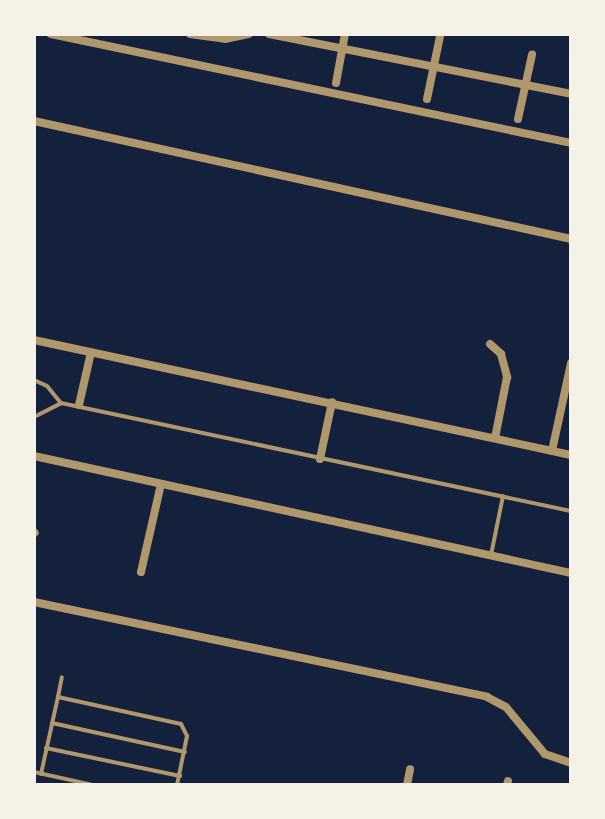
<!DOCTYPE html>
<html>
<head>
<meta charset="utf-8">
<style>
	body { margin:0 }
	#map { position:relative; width:605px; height:819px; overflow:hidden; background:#14213d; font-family:Mulish,sans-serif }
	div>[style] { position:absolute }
	.service>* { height:4px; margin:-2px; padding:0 2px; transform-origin:2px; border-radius:2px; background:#b1986c }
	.minor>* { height:8px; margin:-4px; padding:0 4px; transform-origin:4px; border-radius:4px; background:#b1986c }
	span { translate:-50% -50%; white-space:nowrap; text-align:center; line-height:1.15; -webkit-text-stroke:8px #f6f1e7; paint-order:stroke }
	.frame { position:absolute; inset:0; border:36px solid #f6f1e7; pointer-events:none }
</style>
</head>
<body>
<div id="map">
	<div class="service">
		<div style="left:34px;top:380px;width:14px;rotate:25deg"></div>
		<div style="left:47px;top:386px;width:22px;rotate:51deg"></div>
		<div style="left:61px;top:403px;width:521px;rotate:11.96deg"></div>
		<div style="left:34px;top:417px;width:30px;rotate:-27deg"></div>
		<div style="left:491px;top:555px;width:60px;rotate:-78.5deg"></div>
		<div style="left:58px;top:697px;width:20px;rotate:-79deg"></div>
		<div style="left:52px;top:723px;width:136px;rotate:12.3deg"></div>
		<div style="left:46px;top:748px;width:137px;rotate:11.8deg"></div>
		<div style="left:34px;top:772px;width:60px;rotate:12.4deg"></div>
		<div style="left:41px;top:774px;width:79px;rotate:-77.6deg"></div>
		<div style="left:58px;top:697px;width:126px;rotate:12.4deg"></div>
		<div style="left:181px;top:724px;width:13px;rotate:63deg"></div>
		<div style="left:187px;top:736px;width:50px;rotate:101.5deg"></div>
	</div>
	<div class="minor">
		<div style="left:51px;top:34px;width:531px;rotate:11.84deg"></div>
		<div style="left:190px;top:34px;width:35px;rotate:8deg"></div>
		<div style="left:225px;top:39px;width:24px;rotate:-12deg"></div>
		<div style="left:269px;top:34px;width:308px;rotate:11.2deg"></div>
		<div style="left:336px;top:83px;width:50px;rotate:-79.6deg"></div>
		<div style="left:427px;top:99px;width:64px;rotate:-78.3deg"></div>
		<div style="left:518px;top:119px;width:66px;rotate:-77.7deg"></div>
		<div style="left:34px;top:121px;width:550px;rotate:12.39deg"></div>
		<div style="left:34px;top:340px;width:549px;rotate:12.09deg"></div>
		<div style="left:490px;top:344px;width:15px;rotate:42deg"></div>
		<div style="left:501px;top:354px;width:24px;rotate:75deg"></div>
		<div style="left:507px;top:377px;width:62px;rotate:101.1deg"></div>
		<div style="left:79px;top:405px;width:54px;rotate:-77.2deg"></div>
		<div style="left:552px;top:451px;width:90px;rotate:-77.8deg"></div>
		<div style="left:34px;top:456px;width:550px;rotate:12.29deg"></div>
		<div style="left:320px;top:459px;width:58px;rotate:-78.1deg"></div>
		<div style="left:34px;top:532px;width:1px;rotate:45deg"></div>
		<div style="left:141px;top:572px;width:90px;rotate:-77.2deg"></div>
		<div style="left:34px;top:602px;width:463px;rotate:11.8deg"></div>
		<div style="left:487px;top:697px;width:21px;rotate:28deg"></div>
		<div style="left:506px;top:707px;width:61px;rotate:50.3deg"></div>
		<div style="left:545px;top:754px;width:28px;rotate:19deg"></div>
		<div style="left:407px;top:785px;width:16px;rotate:-79deg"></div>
		<div style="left:507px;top:785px;width:4px;rotate:-76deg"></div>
	</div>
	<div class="frame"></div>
</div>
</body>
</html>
